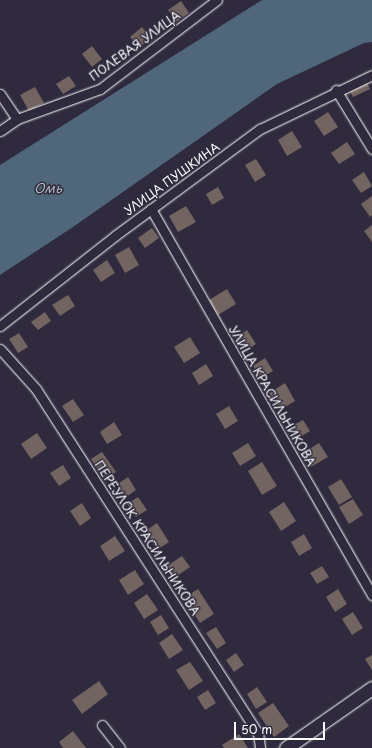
<!DOCTYPE html>
<html>
<head>
<meta charset="utf-8">
<style>
	body { margin:0 }
	#map { position:relative; width:372px; height:748px; overflow:hidden; background:#2f2a3d; font-family:"Playpen Sans",sans-serif }
	div>[style] { position:absolute }
	.water>* { inset:0; background:#50677b }
	.building>* { inset:0; background:#726460 }
	.roads { filter:drop-shadow(0 0 1px #fff) drop-shadow(0 0 1px #fff) }
	.street>* { height:9px; margin:-4.5px; padding:0 4.5px; transform-origin:4.5px; border-radius:4.5px; background:#2f2a3d }
	.secondary>* { height:13px; margin:-6.5px; padding:0 6.5px; transform-origin:6.5px; border-radius:6.5px; background:#2f2a3d }
	span { translate:-50% -50%; white-space:nowrap; text-align:center; line-height:1.15; -webkit-text-stroke:3px #2f2a3d; paint-order:stroke }
	.street-label { font-size:12px; color:#fff }
	.water-label { font-size:13px; color:#b0bbc4; font-style:italic }
	.scale { position:absolute; left:234px; top:722px; width:91px; height:18px; box-sizing:border-box; border:2px solid #fff; border-top:0; padding-left:5px; font-size:12px; line-height:14px; white-space:nowrap; color:#fff; -webkit-text-stroke:3px #2f2a3d; paint-order:stroke }
</style>
</head>
<body>
<div id="map">
	<div class="water">
		<div style="clip-path:polygon(262px 0,372px 0,372px 42px,364px 43px,277px 84px,73px 227px,0 275px,0 165px)"></div>
	</div>
	<div class="building">
		<div style="clip-path:polygon(181px 1px,189px 13px,176px 22px,168px 10px)"></div>
		<div style="clip-path:polygon(142px 27px,151px 38px,139px 48px,130px 37px)"></div>
		<div style="clip-path:polygon(92px 46px,102px 59px,92px 67px,82px 54px)"></div>
		<div style="clip-path:polygon(69px 76px,76px 86px,63px 94px,56px 84px)"></div>
		<div style="clip-path:polygon(365px 79px,370px 89px,353px 97px,348px 87px)"></div>
		<div style="clip-path:polygon(35px 87px,44px 103px,29px 111px,20px 95px)"></div>
		<div style="clip-path:polygon(328px 112px,338px 127px,324px 136px,314px 121px)"></div>
		<div style="clip-path:polygon(292px 131px,302px 147px,287px 156px,278px 140px)"></div>
		<div style="clip-path:polygon(347px 142px,355px 154px,339px 164px,331px 153px)"></div>
		<div style="clip-path:polygon(256px 159px,266px 175px,255px 182px,245px 165px)"></div>
		<div style="clip-path:polygon(364px 172px,372px 186px,361px 193px,352px 180px)"></div>
		<div style="clip-path:polygon(218px 187px,224px 198px,212px 205px,206px 194px)"></div>
		<div style="clip-path:polygon(372px 196px,372px 215px,370px 217px,361px 204px)"></div>
		<div style="clip-path:polygon(186px 206px,196px 222px,178px 232px,169px 216px)"></div>
		<div style="clip-path:polygon(372px 225px,372px 242px,364px 231px)"></div>
		<div style="clip-path:polygon(152px 228px,159px 238px,145px 248px,138px 238px)"></div>
		<div style="clip-path:polygon(129px 247px,139px 265px,125px 273px,115px 255px)"></div>
		<div style="clip-path:polygon(107px 260px,115px 273px,101px 282px,93px 270px)"></div>
		<div style="clip-path:polygon(227px 289px,236px 304px,218px 315px,209px 300px)"></div>
		<div style="clip-path:polygon(68px 295px,75px 306px,60px 316px,52px 305px)"></div>
		<div style="clip-path:polygon(45px 312px,51px 321px,38px 330px,31px 322px)"></div>
		<div style="clip-path:polygon(247px 330px,256px 344px,244px 352px,235px 337px)"></div>
		<div style="clip-path:polygon(19px 333px,28px 347px,18px 353px,9px 339px)"></div>
		<div style="clip-path:polygon(190px 337px,200px 353px,184px 363px,174px 347px)"></div>
		<div style="clip-path:polygon(265px 358px,273px 371px,261px 378px,253px 366px)"></div>
		<div style="clip-path:polygon(206px 364px,213px 376px,199px 385px,192px 373px)"></div>
		<div style="clip-path:polygon(285px 383px,295px 401px,280px 410px,269px 393px)"></div>
		<div style="clip-path:polygon(73px 399px,84px 415px,73px 422px,62px 406px)"></div>
		<div style="clip-path:polygon(229px 406px,238px 421px,225px 429px,216px 414px)"></div>
		<div style="clip-path:polygon(303px 420px,310px 431px,297px 439px,290px 427px)"></div>
		<div style="clip-path:polygon(114px 422px,122px 435px,107px 444px,100px 432px)"></div>
		<div style="clip-path:polygon(37px 433px,47px 448px,31px 459px,21px 444px)"></div>
		<div style="clip-path:polygon(248px 443px,256px 456px,240px 466px,232px 453px)"></div>
		<div style="clip-path:polygon(319px 443px,328px 457px,311px 467px,303px 453px)"></div>
		<div style="clip-path:polygon(102px 452px,116px 472px,104px 480px,91px 459px)"></div>
		<div style="clip-path:polygon(262px 462px,277px 486px,262px 495px,248px 471px)"></div>
		<div style="clip-path:polygon(63px 465px,71px 478px,59px 486px,50px 473px)"></div>
		<div style="clip-path:polygon(128px 477px,136px 490px,125px 498px,116px 485px)"></div>
		<div style="clip-path:polygon(341px 479px,352px 497px,339px 505px,328px 487px)"></div>
		<div style="clip-path:polygon(138px 497px,147px 510px,136px 517px,127px 504px)"></div>
		<div style="clip-path:polygon(353px 499px,363px 515px,349px 524px,339px 507px)"></div>
		<div style="clip-path:polygon(284px 502px,296px 521px,281px 531px,269px 512px)"></div>
		<div style="clip-path:polygon(82px 503px,91px 518px,80px 526px,70px 511px)"></div>
		<div style="clip-path:polygon(157px 523px,169px 542px,157px 550px,145px 531px)"></div>
		<div style="clip-path:polygon(304px 534px,312px 548px,299px 556px,291px 542px)"></div>
		<div style="clip-path:polygon(115px 536px,125px 551px,109px 561px,100px 546px)"></div>
		<div style="clip-path:polygon(182px 556px,190px 567px,174px 578px,167px 566px)"></div>
		<div style="clip-path:polygon(322px 566px,329px 577px,317px 584px,310px 573px)"></div>
		<div style="clip-path:polygon(135px 570px,144px 584px,128px 595px,119px 580px)"></div>
		<div style="clip-path:polygon(198px 589px,214px 614px,200px 623px,184px 598px)"></div>
		<div style="clip-path:polygon(338px 589px,347px 604px,335px 612px,326px 597px)"></div>
		<div style="clip-path:polygon(147px 594px,158px 610px,144px 619px,134px 603px)"></div>
		<div style="clip-path:polygon(353px 612px,363px 628px,352px 635px,342px 619px)"></div>
		<div style="clip-path:polygon(161px 615px,169px 628px,158px 635px,150px 622px)"></div>
		<div style="clip-path:polygon(216px 627px,226px 643px,217px 649px,206px 633px)"></div>
		<div style="clip-path:polygon(172px 634px,183px 650px,169px 659px,159px 643px)"></div>
		<div style="clip-path:polygon(236px 653px,244px 665px,234px 672px,226px 660px)"></div>
		<div style="clip-path:polygon(372px 655px,372px 670px,365px 659px)"></div>
		<div style="clip-path:polygon(190px 662px,203px 681px,189px 690px,176px 670px)"></div>
		<div style="clip-path:polygon(99px 681px,108px 694px,82px 714px,72px 700px)"></div>
		<div style="clip-path:polygon(257px 687px,267px 702px,256px 709px,247px 694px)"></div>
		<div style="clip-path:polygon(208px 690px,216px 703px,205px 710px,197px 697px)"></div>
		<div style="clip-path:polygon(273px 703px,289px 726px,274px 737px,258px 713px)"></div>
		<div style="clip-path:polygon(73px 731px,86px 748px,63px 748px,59px 742px)"></div>
		<div style="clip-path:polygon(239px 734px,248px 748px,224px 748px,222px 745px)"></div>
	</div>
	<div class="roads">
		<div class="street">
			<div style="left:336px;top:90px;width:69px;rotate:58.6deg"></div>
			<div style="left:0;top:94px;width:30px;rotate:56deg"></div>
			<div style="left:0;top:131px;width:21px;rotate:-35deg"></div>
			<div style="left:17px;top:119px;width:88px;rotate:-19.9deg"></div>
			<div style="left:100px;top:89px;width:147px;rotate:-37.3deg"></div>
			<div style="left:151px;top:209px;width:445px;rotate:60.2deg"></div>
			<div style="left:0;top:326px;width:147px;rotate:-38.1deg"></div>
			<div style="left:116px;top:235px;width:179px;rotate:-36.4deg"></div>
			<div style="left:260px;top:129px;width:124px;rotate:-25.7deg"></div>
			<div style="left:0;top:349px;width:54px;rotate:48deg"></div>
			<div style="left:36px;top:389px;width:409px;rotate:57.2deg"></div>
			<div style="left:258px;top:733px;width:15px;rotate:82deg"></div>
			<div style="left:102px;top:725px;width:29px;rotate:52deg"></div>
		</div>
		<div class="secondary">
			<div style="left:286px;top:748px;width:105px;rotate:-34.9deg"></div>
		</div>
	</div>
	<div class="street-label">
		<span style="left:135px;top:46px;rotate:-36deg">ПОЛЕВАЯ УЛИЦА</span>
		<span style="left:172px;top:179px;rotate:-36deg">УЛИЦА ПУШКИНА</span>
		<span style="left:272px;top:396px;rotate:60deg">УЛИЦА КРАСИЛЬНИКОВА</span>
		<span style="left:147px;top:538px;rotate:57deg">ПЕРЕУЛОК КРАСИЛЬНИКОВА</span>
	</div>
	<div class="water-label">
		<span style="left:48px;top:188px">Омь</span>
	</div>
	<div class="scale">50 m</div>
</div>
</body>
</html>
